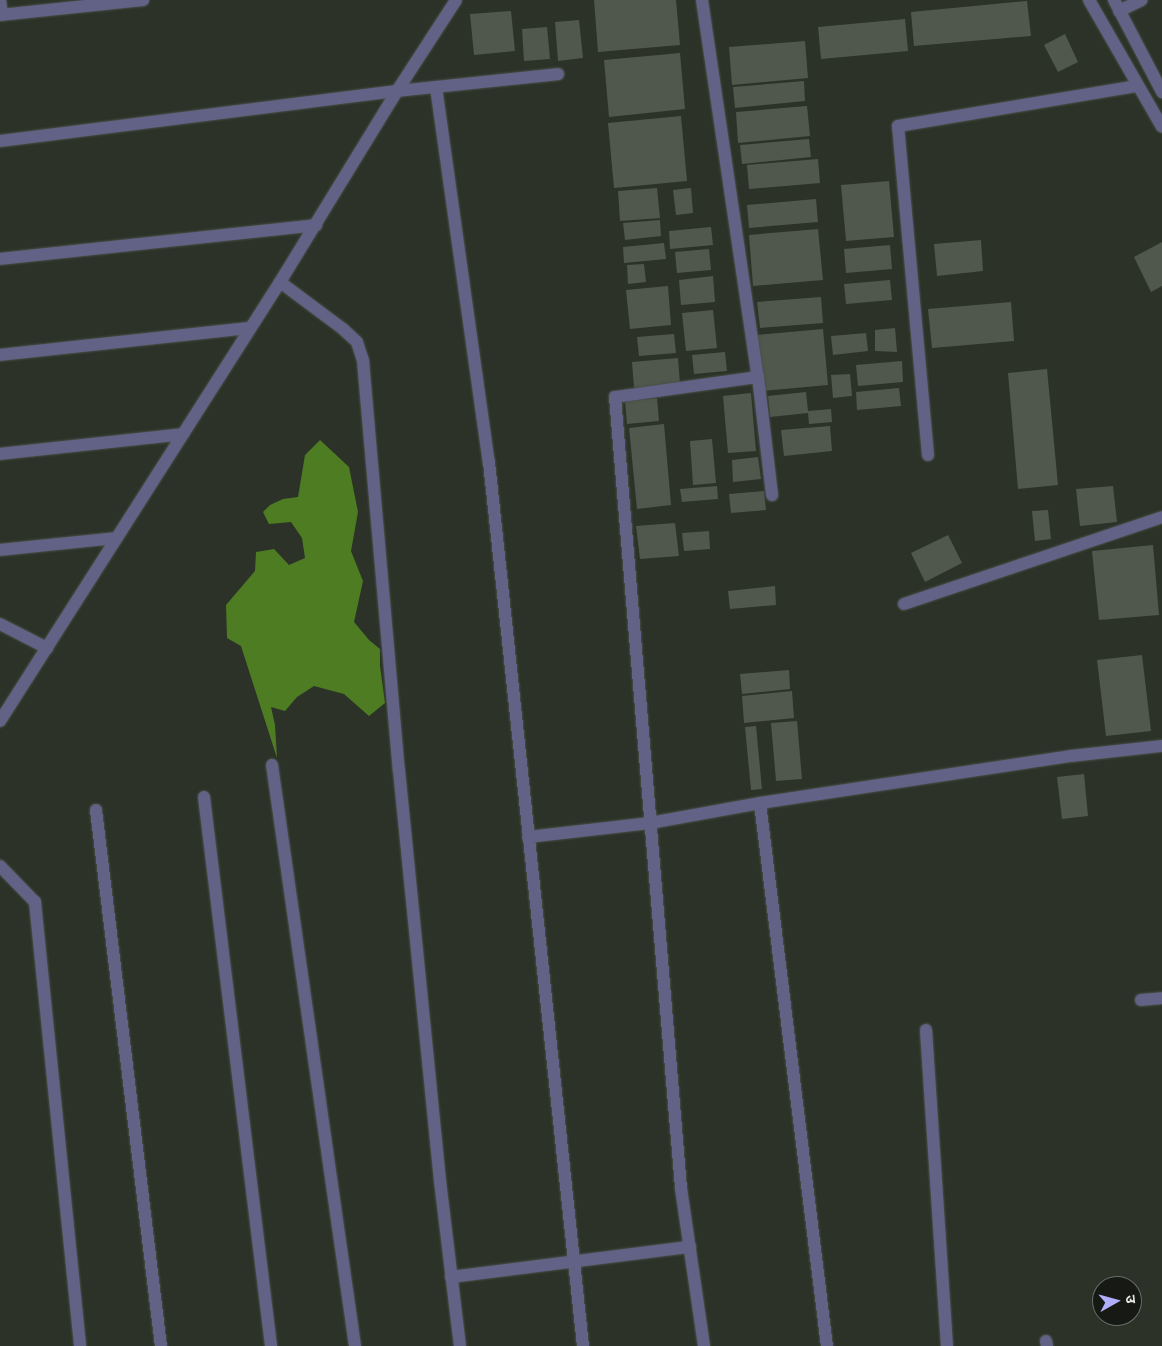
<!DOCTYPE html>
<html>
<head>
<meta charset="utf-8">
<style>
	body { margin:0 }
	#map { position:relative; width:1162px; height:1346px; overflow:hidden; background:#2c3228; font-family:"Noto Sans","Noto Sans Devanagari",sans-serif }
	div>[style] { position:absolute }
	.water>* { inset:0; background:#4e7c23 }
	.building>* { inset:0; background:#50574c }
	.roads { filter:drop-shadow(0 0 1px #4a4f46) drop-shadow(0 0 1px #4a4f46) }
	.minor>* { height:12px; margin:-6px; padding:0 6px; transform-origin:6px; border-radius:6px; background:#626186 }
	span { translate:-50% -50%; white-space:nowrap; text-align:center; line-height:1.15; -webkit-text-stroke:4.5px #161914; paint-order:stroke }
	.north { position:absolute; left:1092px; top:1276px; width:50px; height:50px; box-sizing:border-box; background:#161914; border:1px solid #696c66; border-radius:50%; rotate:83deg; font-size:14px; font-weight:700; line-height:20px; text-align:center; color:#e5e9e2 }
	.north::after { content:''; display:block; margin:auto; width:18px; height:22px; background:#b0aefa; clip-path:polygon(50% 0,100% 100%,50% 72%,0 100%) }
</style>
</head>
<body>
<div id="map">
	<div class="water">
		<div style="clip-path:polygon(320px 440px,349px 467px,358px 512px,351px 551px,363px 581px,354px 622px,369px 640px,380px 649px,380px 666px,385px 703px,369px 716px,344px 694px,314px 686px,297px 697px,285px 711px,271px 707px,275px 725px,277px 758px,241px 646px,227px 638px,226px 605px,255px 571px,256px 552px,274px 549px,289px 565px,305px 558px,302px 538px,291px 522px,269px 524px,263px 512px,270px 505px,283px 499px,298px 497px,305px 455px)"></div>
	</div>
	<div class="building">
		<div style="clip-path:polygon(594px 0,676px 0,680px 45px,598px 52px)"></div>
		<div style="clip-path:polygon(1027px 1px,1031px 36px,914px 46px,911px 12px)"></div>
		<div style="clip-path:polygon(511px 11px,515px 51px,474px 55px,470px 14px)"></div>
		<div style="clip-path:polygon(905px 19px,908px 51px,821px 59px,818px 27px)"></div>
		<div style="clip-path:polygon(579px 20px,583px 58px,558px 61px,555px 22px)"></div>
		<div style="clip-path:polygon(547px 27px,550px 59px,524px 61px,522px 29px)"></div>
		<div style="clip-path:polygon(1065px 34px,1078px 62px,1058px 72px,1044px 45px)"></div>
		<div style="clip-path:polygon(805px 41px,808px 78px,732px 85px,729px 47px)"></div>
		<div style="clip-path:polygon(680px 53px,685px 109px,609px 117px,604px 60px)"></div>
		<div style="clip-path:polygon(804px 81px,805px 101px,735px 108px,733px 87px)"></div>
		<div style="clip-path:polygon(807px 106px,810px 136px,738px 143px,736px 112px)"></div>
		<div style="clip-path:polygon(681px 116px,687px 181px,614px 188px,608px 123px)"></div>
		<div style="clip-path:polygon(809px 139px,811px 157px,742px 164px,740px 145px)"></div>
		<div style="clip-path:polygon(818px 159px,820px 183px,749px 189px,747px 165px)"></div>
		<div style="clip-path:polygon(889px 181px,894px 237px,846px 241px,841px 185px)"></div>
		<div style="clip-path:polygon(657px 188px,660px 218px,620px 221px,618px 191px)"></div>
		<div style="clip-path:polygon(691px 188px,693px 213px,676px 215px,673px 190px)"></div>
		<div style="clip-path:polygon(816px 199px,818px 222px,749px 228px,747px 205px)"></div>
		<div style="clip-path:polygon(660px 220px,661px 236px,625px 240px,623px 223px)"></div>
		<div style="clip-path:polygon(711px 227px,713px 245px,670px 249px,669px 231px)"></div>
		<div style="clip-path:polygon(818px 229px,823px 280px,753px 286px,749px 235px)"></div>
		<div style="clip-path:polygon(981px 240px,983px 271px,937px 276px,934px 244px)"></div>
		<div style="clip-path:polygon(1162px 242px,1162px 286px,1151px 292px,1134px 257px)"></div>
		<div style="clip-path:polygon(664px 243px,666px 259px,624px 263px,623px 247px)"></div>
		<div style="clip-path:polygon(890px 245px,892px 269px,846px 273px,844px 249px)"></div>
		<div style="clip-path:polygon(709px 249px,711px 270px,677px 273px,675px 252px)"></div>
		<div style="clip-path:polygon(644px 264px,646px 282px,628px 284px,627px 265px)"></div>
		<div style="clip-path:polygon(713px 276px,715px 302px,681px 305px,679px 280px)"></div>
		<div style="clip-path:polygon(890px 280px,892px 300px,846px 304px,844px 284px)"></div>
		<div style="clip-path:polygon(668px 286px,671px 325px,630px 329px,626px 290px)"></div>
		<div style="clip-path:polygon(821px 297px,823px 323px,760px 328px,757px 302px)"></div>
		<div style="clip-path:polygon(1011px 302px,1014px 341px,932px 348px,928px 309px)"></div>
		<div style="clip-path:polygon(713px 310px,717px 348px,686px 351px,682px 313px)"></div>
		<div style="clip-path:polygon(895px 328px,897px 352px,875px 351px,875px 330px)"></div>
		<div style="clip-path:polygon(823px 329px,828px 385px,762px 391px,757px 335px)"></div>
		<div style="clip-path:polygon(866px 333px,868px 351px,833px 355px,831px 336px)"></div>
		<div style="clip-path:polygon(674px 334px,676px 353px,639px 356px,637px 337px)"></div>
		<div style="clip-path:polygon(725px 352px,727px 371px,694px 374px,692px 355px)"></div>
		<div style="clip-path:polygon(678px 358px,680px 384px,634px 388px,632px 362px)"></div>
		<div style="clip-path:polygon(902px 361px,903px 382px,858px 386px,856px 365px)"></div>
		<div style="clip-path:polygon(1047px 369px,1058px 485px,1018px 489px,1008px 373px)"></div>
		<div style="clip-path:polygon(850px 374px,852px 396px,833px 398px,831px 375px)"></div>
		<div style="clip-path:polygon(899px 388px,901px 406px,857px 410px,856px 392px)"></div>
		<div style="clip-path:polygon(806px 392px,808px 411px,831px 409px,832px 422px,809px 424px,808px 413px,770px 417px,768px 396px)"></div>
		<div style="clip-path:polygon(751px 393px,756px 451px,728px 453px,723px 396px)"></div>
		<div style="clip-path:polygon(657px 398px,659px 421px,627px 424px,625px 401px)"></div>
		<div style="clip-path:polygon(664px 424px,671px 505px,637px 509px,629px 428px)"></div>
		<div style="clip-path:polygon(830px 426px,832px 451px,784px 456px,781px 430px)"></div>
		<div style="clip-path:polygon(712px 439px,716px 483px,693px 485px,690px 441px)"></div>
		<div style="clip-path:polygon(758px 457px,761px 479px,733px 482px,732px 460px)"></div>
		<div style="clip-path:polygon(717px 486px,718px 499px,682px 502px,680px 489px)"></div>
		<div style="clip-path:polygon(1113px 486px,1117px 522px,1080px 526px,1076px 489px)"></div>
		<div style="clip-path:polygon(764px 491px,766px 510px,731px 513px,729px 494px)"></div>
		<div style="clip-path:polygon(1048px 510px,1051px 539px,1035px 541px,1032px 511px)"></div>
		<div style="clip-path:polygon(675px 523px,679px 556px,640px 559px,636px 526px)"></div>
		<div style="clip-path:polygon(709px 531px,710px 549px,684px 551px,682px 533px)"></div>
		<div style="clip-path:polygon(948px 535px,962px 563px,925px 582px,911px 553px)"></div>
		<div style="clip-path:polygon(1153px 545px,1159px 615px,1099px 620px,1092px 551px)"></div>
		<div style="clip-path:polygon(775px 586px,776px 605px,730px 609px,728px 591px)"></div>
		<div style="clip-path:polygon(1142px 655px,1151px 731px,1106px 736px,1097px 660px)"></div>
		<div style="clip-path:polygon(789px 670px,790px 689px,742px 694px,740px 674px)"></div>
		<div style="clip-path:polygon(792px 691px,794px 718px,744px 723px,742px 696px)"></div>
		<div style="clip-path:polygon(797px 721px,802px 779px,776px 781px,771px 723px)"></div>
		<div style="clip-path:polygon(756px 726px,762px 789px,751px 790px,745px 727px)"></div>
		<div style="clip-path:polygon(1084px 774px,1088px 816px,1062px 819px,1057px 777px)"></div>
	</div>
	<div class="roads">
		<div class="minor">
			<div style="left:0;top:0;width:15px;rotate:82deg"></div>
			<div style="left:702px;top:0;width:381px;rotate:81.6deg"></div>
			<div style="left:758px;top:377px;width:119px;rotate:83.2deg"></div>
			<div style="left:1089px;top:0;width:146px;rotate:60.1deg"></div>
			<div style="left:1114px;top:0;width:104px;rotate:62.4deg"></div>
			<div style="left:1119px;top:11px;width:25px;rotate:-26deg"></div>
			<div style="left:0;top:15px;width:144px;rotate:-6deg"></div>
			<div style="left:436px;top:87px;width:379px;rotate:82deg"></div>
			<div style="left:489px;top:462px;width:889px;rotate:83.93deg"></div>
			<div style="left:0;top:141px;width:400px;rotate:-7.2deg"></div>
			<div style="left:397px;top:91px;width:162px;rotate:-6deg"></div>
			<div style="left:0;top:259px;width:318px;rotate:-6.1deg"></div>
			<div style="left:280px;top:282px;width:79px;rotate:36.7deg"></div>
			<div style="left:343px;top:329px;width:19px;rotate:43deg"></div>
			<div style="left:357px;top:342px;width:20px;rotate:72deg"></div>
			<div style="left:363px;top:361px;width:411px;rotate:85deg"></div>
			<div style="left:399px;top:770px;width:413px;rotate:84.3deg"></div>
			<div style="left:440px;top:1181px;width:166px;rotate:83.1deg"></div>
			<div style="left:0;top:355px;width:251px;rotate:-6.2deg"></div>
			<div style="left:0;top:454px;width:184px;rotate:-6.2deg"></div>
			<div style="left:928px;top:455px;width:330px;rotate:-95.2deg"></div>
			<div style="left:898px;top:126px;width:243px;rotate:-9.5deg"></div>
			<div style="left:0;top:550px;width:117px;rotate:-5.9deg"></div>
			<div style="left:904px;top:604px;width:272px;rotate:-18.6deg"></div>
			<div style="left:0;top:624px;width:53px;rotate:27.1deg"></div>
			<div style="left:0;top:721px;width:521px;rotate:-57.47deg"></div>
			<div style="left:280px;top:282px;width:224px;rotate:-58.5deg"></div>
			<div style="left:397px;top:91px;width:108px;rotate:-57deg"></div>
			<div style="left:272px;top:765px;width:587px;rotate:81.87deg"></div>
			<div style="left:204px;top:797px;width:553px;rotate:83.04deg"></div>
			<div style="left:760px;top:803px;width:547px;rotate:82.97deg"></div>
			<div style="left:96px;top:810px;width:540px;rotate:83.09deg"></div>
			<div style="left:528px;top:837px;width:123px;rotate:-6.5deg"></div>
			<div style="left:650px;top:823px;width:112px;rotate:-10.3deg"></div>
			<div style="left:760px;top:803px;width:315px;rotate:-8.6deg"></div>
			<div style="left:1071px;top:756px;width:92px;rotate:-6.3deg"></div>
			<div style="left:0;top:866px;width:50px;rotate:45.8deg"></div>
			<div style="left:35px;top:902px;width:446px;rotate:84.2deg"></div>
			<div style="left:1141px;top:1000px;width:21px;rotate:-5deg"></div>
			<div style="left:926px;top:1030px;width:317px;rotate:86.2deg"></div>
			<div style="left:451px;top:1277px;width:241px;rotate:-7.2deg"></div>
			<div style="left:1046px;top:1341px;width:5px;rotate:79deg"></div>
			<div style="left:704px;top:1346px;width:160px;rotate:-98.3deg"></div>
			<div style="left:681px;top:1188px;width:794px;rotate:-94.77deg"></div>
			<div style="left:615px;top:397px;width:144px;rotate:-8deg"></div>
		</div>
	</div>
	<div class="north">उ</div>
</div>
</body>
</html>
